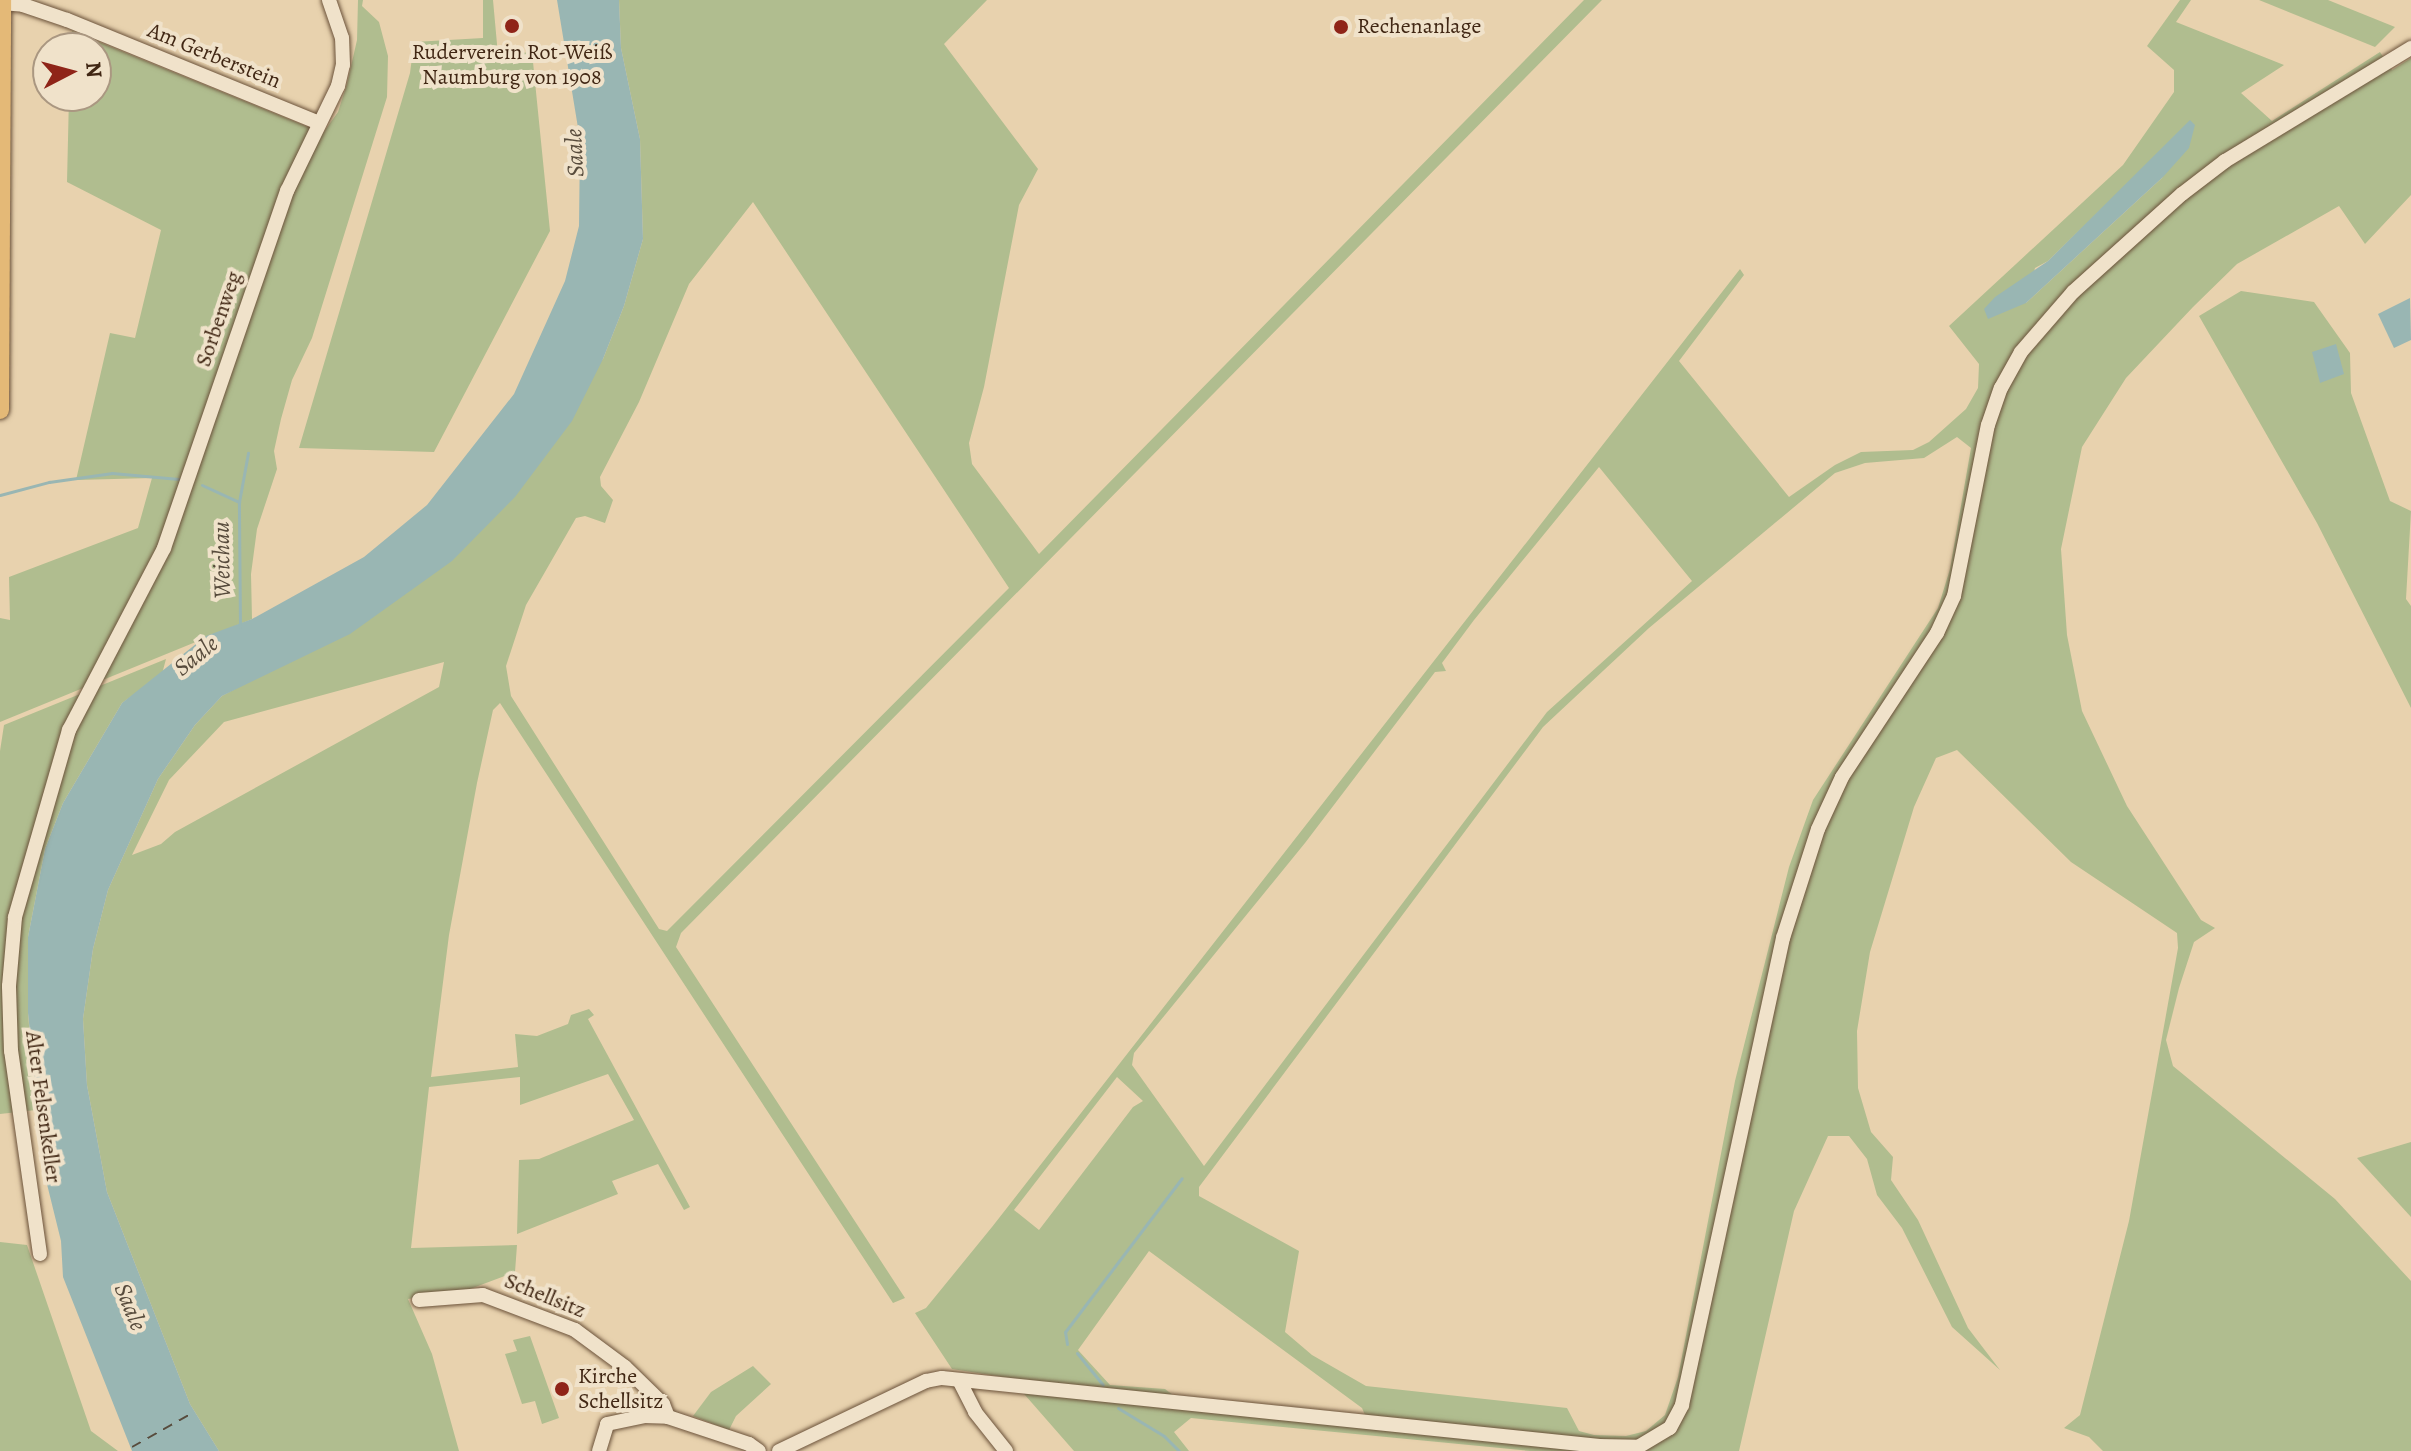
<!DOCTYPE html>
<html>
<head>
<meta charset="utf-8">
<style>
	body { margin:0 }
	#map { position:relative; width:2411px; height:1451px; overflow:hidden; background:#e8d2ae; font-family:Alegreya,serif }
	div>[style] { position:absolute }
	.green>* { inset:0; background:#b0bd8f }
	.water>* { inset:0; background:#99b6b3 }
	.stream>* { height:3px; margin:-1.5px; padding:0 1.5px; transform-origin:1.5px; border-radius:1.5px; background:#99b6b3 }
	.ferry>* { height:2px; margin-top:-1px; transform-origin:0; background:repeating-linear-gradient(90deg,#574b3c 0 10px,transparent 0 18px) }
	.roads { filter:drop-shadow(0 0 2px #6b523a) drop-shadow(0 0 2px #6b523a) }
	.minor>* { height:14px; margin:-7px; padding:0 7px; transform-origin:7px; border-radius:7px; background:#f0e2ca }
	.major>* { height:18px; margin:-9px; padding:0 9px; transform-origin:9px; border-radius:9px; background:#e4b977 }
	.dots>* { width:22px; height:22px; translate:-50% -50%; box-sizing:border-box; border:4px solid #f0e2ca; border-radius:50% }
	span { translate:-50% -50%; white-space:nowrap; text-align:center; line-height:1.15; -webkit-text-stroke:8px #f0e2ca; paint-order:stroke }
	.poi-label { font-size:22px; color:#412714 }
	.left { translate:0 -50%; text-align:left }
	.street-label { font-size:22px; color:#412714 }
	.water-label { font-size:24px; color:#574b3c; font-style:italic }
	.north { position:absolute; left:32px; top:32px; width:80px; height:80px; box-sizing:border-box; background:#f0e2ca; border:2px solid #aa9781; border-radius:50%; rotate:84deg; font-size:22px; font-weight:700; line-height:32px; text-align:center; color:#412714 }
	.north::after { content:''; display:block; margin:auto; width:28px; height:36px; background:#8f2418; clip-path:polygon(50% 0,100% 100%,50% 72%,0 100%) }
</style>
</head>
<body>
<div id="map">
	<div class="green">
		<div style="clip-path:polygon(358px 0,363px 0,362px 6px,379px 22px,388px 56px,387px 97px,312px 338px,292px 380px,281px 419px,274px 451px,277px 469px,257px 529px,251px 574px,252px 619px,0 722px,0 618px,10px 620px,9px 577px,138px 528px,152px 478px,76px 480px,110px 333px,135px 338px,161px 230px,67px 182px,69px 96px,96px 96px,96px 48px,71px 48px,72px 31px,323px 133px,338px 112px,347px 84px,357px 40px)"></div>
		<div style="clip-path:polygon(483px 0,493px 0,498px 55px,532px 52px,550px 231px,434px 452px,299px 448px,410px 73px,414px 42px,483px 38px)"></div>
		<div style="clip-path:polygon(evenodd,619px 0,987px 0,944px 44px,1038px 169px,1019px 205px,984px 387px,969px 443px,972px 464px,1039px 554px,1584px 0,1602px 0,681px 933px,676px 947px,905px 1298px,893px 1303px,500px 703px,493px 710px,477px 783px,449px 935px,431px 1077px,518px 1067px,515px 1034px,537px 1036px,568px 1024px,571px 1015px,589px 1009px,594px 1015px,588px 1019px,690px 1207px,684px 1210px,658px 1164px,612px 1181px,618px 1194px,517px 1234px,519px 1160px,539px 1159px,634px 1120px,608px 1074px,520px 1105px,520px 1077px,429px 1087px,411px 1248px,517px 1245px,515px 1272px,470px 1289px,408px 1299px,432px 1354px,459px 1451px,219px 1451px,190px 1404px,107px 1192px,87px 1085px,83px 1019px,93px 949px,108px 890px,158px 779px,195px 725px,222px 696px,265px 673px,603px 359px,624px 306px,643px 239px,640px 139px,621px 48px,619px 0,753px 202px,1009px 588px,667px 931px,659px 929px,511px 696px,506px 666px,526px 605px,576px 518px,585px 516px,605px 523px,613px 500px,601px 486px,600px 477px,639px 402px,689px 284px,753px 202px,619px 0,444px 662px,439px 687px,175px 832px,161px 844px,132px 855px,169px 780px,224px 722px,444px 662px)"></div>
		<div style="clip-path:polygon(evenodd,2180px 0,2191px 0,2176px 22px,2284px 65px,2241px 93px,2272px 121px,2380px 52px,2392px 70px,2411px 58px,2411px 195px,2365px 244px,2339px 206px,2237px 264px,2193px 307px,2126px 378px,2082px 447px,2061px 549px,2067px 635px,2082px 711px,2127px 806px,2201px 920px,2215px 928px,2194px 942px,2179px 988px,2166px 1040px,2173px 1066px,2335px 1199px,2411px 1281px,2411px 1451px,2103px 1451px,2089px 1437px,2064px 1428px,2080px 1415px,2129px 1221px,2178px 948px,2177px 933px,2071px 862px,1957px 750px,1936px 758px,1914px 807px,1870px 952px,1857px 1031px,1858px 1088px,1871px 1132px,1893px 1157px,1891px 1180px,1918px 1220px,1968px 1328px,2000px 1370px,1952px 1327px,1902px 1228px,1877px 1195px,1867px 1159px,1849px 1136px,1828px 1136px,1794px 1211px,1739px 1451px,1530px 1451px,1191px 1418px,1174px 1432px,1189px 1451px,1074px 1451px,1010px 1378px,952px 1369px,915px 1313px,926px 1308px,992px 1227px,1740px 269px,1744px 275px,1679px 361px,1789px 497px,1835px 465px,1861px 452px,1913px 450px,1929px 442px,1966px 409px,1978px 388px,1979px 364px,1949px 326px,2123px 165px,2174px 92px,2174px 70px,2147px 46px,2180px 0,2163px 177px,2026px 303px,2035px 268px,2048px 261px,2098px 212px,2163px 177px,2180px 0,1957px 437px,1971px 448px,1950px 569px,1938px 608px,1813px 800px,1789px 867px,1735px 1081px,1678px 1377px,1665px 1415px,1646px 1431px,1626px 1436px,1594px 1435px,1579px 1431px,1567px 1408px,1366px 1386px,1312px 1355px,1285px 1332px,1299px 1251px,1199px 1196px,1199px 1187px,1543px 727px,1649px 628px,1835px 473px,1865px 463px,1924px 458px,1957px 437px,2180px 0,1599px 467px,1692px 581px,1547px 712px,1204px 1166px,1132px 1065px,1134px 1053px,1305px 843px,1435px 672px,1446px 671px,1442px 663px,1474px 620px,1599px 467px,2180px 0,1117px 1077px,1143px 1101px,1133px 1107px,1039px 1230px,1014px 1210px,1117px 1077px,2180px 0,1149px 1251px,1362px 1408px,1365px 1415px,1173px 1395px,1165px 1389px,1110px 1385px,1078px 1350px,1149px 1251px)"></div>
		<div style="clip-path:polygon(2259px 0,2328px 0,2395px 27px,2375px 47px)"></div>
		<div style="clip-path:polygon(2241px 291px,2314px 302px,2350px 353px,2351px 393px,2390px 501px,2411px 511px,2406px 599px,2411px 606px,2411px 708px,2317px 523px,2199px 316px)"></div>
		<div style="clip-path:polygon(166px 659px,162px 674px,122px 703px,63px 803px,45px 849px,28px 937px,28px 1013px,36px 1110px,0 1114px,0 751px,4px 725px)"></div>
		<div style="clip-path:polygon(2411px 1142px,2411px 1217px,2357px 1158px)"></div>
		<div style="clip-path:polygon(0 1242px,27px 1245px,91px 1431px,118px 1451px,0 1451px)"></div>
		<div style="clip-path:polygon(530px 1336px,559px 1418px,542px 1424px,535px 1401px,522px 1404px,505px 1354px,517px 1351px,513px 1340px)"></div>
		<div style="clip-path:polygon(753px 1366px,771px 1384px,736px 1416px,729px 1430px,693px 1416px,711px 1392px)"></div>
	</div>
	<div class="water">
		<div style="clip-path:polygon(557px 0,619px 0,621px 48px,640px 139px,643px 239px,624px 306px,603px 359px,572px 421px,515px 497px,452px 561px,350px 634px,222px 696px,195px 725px,158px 779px,108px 890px,93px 949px,83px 1019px,87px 1085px,107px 1192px,190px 1404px,219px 1451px,132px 1451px,63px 1277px,61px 1241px,44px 1172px,28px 1013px,28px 937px,45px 849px,63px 803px,122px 703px,206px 636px,252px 619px,364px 557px,427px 505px,514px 394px,565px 281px,579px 226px,580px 140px)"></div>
		<div style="clip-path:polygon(2190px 120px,2195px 125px,2189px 148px,2163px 177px,2026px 303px,1988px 319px,1984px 309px,1995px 297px,2048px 261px)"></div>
		<div style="clip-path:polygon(2410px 298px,2411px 340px,2394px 348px,2378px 314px)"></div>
		<div style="clip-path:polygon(2336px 344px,2344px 374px,2320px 383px,2312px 352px)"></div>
	</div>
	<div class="stream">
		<div style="left:202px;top:485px;width:41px;rotate:24.7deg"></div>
		<div style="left:0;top:495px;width:51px;rotate:-14.9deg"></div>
		<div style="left:49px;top:482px;width:64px;rotate:-8.1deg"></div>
		<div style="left:112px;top:473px;width:67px;rotate:5.1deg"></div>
		<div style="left:240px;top:627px;width:125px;rotate:-90.5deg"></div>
		<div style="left:239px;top:502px;width:50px;rotate:-79.6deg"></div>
		<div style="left:1067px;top:1344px;width:12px;rotate:-99deg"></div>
		<div style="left:1065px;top:1332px;width:193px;rotate:-52.8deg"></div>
		<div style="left:1077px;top:1353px;width:41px;rotate:50.9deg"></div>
		<div style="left:1118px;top:1408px;width:54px;rotate:31.3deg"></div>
		<div style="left:1164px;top:1436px;width:21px;rotate:45deg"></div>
	</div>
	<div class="ferry">
		<div style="left:132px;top:1447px;width:71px;rotate:-29.4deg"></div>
	</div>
	<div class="roads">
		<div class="minor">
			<div style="left:2px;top:3px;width:21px;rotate:5deg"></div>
			<div style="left:23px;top:5px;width:46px;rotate:18.8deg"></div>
			<div style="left:67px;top:20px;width:272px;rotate:22.2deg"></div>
			<div style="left:40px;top:1254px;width:205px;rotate:-98.1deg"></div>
			<div style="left:11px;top:1051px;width:65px;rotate:-91.8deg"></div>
			<div style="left:9px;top:986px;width:69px;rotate:-85deg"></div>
			<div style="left:15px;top:917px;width:195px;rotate:-73.9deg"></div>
			<div style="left:69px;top:730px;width:205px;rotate:-62.4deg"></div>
			<div style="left:164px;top:548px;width:378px;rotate:-71deg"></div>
			<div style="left:287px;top:191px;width:117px;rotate:-64.1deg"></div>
			<div style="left:338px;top:86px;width:22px;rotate:-77deg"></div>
			<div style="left:343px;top:65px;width:27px;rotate:-92deg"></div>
			<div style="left:342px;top:38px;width:40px;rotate:-108.9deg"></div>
			<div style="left:419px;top:1300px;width:64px;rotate:-4.5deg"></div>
			<div style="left:483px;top:1295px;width:98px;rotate:20.8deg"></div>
			<div style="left:575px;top:1330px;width:62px;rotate:36.5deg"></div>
			<div style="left:625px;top:1367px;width:53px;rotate:44.2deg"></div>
			<div style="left:663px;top:1404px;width:14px;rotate:69deg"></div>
			<div style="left:668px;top:1417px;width:85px;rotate:18.4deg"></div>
			<div style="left:749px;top:1444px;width:12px;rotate:35deg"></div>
			<div style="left:959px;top:1380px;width:36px;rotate:63deg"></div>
			<div style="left:975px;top:1412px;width:50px;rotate:51.5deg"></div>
			<div style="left:599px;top:1451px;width:28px;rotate:-73deg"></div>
			<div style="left:607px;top:1424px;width:38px;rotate:-12deg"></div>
			<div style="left:644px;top:1416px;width:24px;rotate:2deg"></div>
			<div style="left:779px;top:1451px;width:163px;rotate:-25.5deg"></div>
			<div style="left:926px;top:1381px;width:16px;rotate:-11deg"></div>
			<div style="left:942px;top:1378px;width:661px;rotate:5.91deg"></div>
			<div style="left:1599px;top:1446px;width:39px;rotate:1deg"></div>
			<div style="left:1638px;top:1447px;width:37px;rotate:-31deg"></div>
			<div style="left:1670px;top:1428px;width:26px;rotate:-62deg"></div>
			<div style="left:1682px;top:1405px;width:478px;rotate:-77.8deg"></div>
			<div style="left:1783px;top:938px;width:114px;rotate:-72.2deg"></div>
			<div style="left:1818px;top:829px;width:57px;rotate:-65.2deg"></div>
			<div style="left:1842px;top:777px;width:173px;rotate:-56.6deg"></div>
			<div style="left:1937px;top:633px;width:41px;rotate:-65.3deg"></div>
			<div style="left:1954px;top:596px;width:174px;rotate:-78.8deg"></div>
			<div style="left:1988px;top:425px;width:39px;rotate:-71deg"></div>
			<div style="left:2001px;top:388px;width:41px;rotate:-60.9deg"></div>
			<div style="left:2021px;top:352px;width:79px;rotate:-49.1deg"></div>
			<div style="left:2073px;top:292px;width:147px;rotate:-42deg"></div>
			<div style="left:2182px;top:194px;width:54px;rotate:-37.5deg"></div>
			<div style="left:2225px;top:161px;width:218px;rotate:-31.3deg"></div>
		</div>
		<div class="major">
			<div style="left:0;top:410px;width:410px;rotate:-89.7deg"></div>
		</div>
	</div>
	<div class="dots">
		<div style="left:512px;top:26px;background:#8f2418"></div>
		<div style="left:1341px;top:27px;background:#8f2418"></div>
		<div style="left:562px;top:1389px;background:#8f2418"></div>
	</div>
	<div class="poi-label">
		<span class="left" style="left:1357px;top:27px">Rechenanlage</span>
		<span style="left:512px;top:65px">Ruderverein Rot-Weiß<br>Naumburg von 1908</span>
		<span class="left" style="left:578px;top:1389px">Kirche<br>Schellsitz</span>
	</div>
	<div class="street-label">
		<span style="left:214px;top:56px;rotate:22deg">Am Gerberstein</span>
		<span style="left:219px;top:319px;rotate:-71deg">Sorbenweg</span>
		<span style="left:43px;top:1107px;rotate:82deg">Alter Felsenkeller</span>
		<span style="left:545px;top:1296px;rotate:22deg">Schellsitz</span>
	</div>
	<div class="water-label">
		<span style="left:575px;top:153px;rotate:-93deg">Saale</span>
		<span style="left:222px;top:560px;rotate:-91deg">Weichau</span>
		<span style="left:196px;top:656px;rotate:-39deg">Saale</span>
		<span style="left:130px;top:1307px;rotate:68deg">Saale</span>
	</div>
	<div class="north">N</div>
</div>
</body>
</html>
